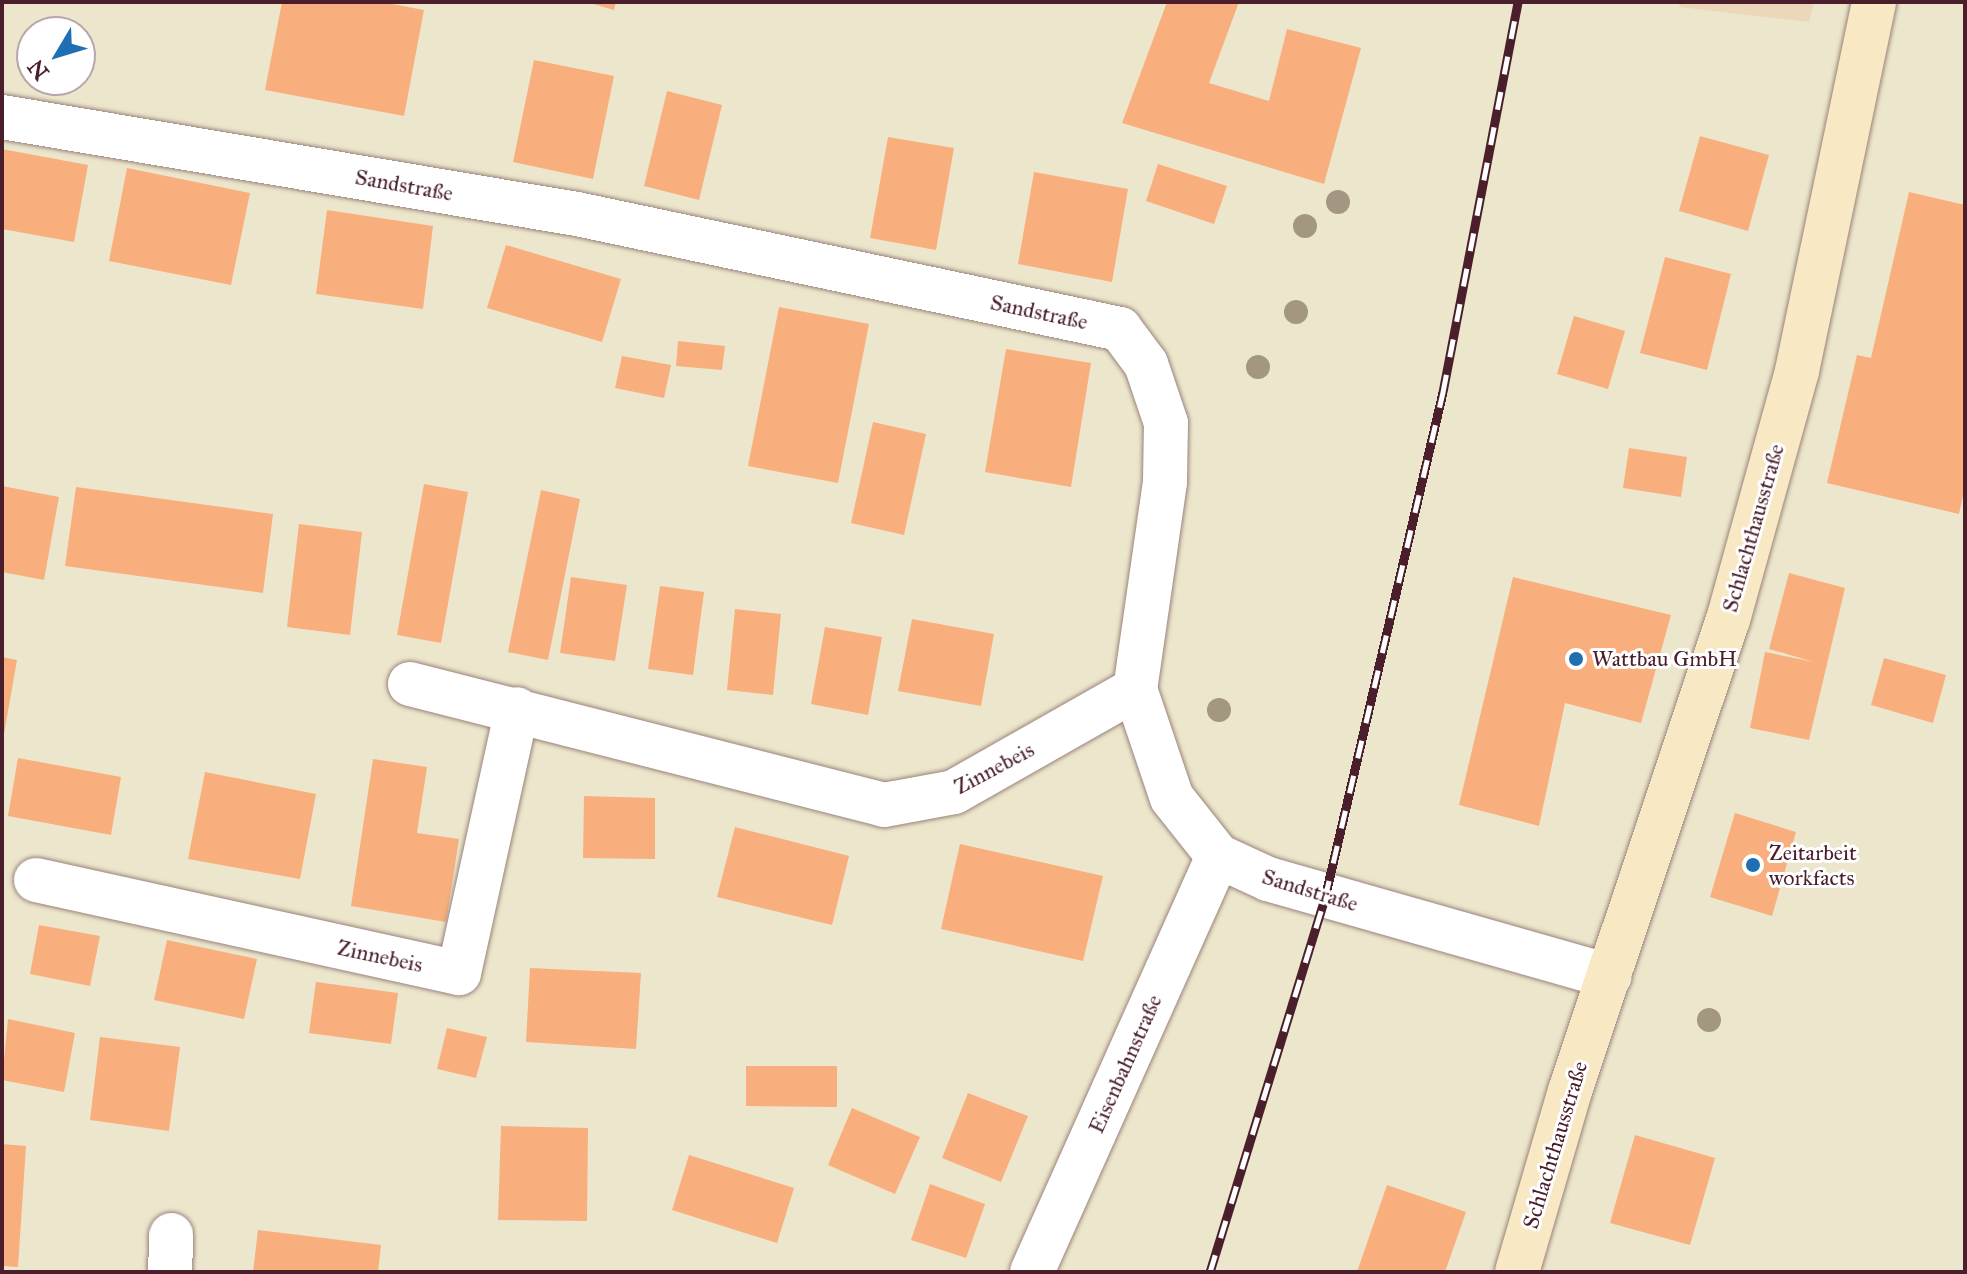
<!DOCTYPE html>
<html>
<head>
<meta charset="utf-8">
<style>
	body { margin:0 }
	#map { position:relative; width:1967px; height:1274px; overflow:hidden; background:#ece7cc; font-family:"IM FELL Great Primer",serif }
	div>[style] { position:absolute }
	.built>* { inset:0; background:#ecd7ba }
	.building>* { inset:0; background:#f8af7d }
	.roads { filter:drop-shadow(0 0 2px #9b837c) drop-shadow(0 0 2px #9b837c) }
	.minor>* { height:44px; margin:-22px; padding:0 22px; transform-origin:22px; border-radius:22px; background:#fff }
	.secondary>* { height:44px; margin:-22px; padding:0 22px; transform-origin:22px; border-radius:22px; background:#f8e8c3 }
	.rail>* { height:9px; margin-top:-4.5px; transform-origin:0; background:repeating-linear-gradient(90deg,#fff 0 18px,#4a1f2b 0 36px); box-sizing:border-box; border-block:2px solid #4a1f2b }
	.trees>* { width:24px; height:24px; margin:-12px; border-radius:50%; background:#a39781 }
	.dots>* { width:22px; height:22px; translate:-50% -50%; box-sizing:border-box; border:4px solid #fff; border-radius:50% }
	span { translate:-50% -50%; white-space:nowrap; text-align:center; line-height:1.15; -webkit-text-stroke:6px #fff; paint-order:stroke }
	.street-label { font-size:22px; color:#4a1f2b }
	.poi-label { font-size:22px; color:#4a1f2b }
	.left { translate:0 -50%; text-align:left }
	.frame { position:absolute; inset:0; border:4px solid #4a1f2b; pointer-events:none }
	.north { position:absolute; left:16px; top:16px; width:80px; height:80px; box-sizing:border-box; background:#fff; border:2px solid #b7a5aa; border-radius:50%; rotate:232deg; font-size:22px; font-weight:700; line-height:32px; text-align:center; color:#4a1f2b }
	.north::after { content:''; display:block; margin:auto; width:28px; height:36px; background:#1f6fb2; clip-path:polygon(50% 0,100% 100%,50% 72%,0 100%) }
</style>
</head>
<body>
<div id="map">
	<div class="built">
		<div style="clip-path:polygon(1680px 2px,1814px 2px,1809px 22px,1679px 7px)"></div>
	</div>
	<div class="building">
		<div style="clip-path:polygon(282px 2px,382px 2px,424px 10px,404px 116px,265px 90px)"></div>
		<div style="clip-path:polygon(586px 2px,616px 2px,614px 10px)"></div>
		<div style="clip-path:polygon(1167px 2px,1239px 2px,1209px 83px,1269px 101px,1287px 29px,1361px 48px,1324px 184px,1122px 123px)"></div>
		<div style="clip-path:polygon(534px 60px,614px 76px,593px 179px,513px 162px)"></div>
		<div style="clip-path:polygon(667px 91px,722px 105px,699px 200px,644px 186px)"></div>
		<div style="clip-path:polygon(1700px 136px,1769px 155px,1748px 231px,1679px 211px)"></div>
		<div style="clip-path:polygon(888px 137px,954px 148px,936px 250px,870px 238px)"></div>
		<div style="clip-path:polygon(2px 149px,88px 165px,74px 242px,2px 229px)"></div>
		<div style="clip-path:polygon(1158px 164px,1227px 186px,1214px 224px,1146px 201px)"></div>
		<div style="clip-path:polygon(127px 168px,250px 193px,231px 285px,109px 261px)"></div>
		<div style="clip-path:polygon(1034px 172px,1128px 189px,1112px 282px,1018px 264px)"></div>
		<div style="clip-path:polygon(1909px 192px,1965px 205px,1965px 487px,1959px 514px,1827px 483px,1857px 355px,1871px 358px)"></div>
		<div style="clip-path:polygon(327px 210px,433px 226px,423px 309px,316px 294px)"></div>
		<div style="clip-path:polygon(506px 245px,621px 279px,602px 342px,487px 308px)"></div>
		<div style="clip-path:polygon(1665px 257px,1731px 274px,1707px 370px,1640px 353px)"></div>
		<div style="clip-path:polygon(779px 307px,869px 324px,838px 483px,748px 466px)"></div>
		<div style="clip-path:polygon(1574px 316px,1625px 331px,1608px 389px,1557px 374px)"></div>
		<div style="clip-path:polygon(678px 341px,725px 346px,722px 370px,676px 366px)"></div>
		<div style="clip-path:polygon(1006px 349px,1091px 363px,1071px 487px,985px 472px)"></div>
		<div style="clip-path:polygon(622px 356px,671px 365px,664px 398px,615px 388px)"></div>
		<div style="clip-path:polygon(873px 422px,926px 434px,904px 535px,851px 523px)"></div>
		<div style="clip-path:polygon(1629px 448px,1687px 457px,1681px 497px,1623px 488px)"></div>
		<div style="clip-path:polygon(424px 484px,468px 492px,441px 643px,397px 635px)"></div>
		<div style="clip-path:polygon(2px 486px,59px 497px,44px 580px,2px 572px)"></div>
		<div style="clip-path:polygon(76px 487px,273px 514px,263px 593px,65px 566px)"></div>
		<div style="clip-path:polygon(541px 490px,580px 499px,548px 660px,508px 652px)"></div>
		<div style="clip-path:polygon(299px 524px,362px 532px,350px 635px,287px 627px)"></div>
		<div style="clip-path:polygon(1789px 573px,1845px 588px,1809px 740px,1750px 728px,1765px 652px,1814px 662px,1769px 649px)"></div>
		<div style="clip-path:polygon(571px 577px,627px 585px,615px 661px,560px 653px)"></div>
		<div style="clip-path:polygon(1513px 577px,1671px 615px,1641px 723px,1565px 703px,1539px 826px,1459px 805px)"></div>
		<div style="clip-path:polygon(660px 586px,704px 592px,693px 675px,648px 669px)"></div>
		<div style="clip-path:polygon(735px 609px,781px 614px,773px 695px,727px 690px)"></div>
		<div style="clip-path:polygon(912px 619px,994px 634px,981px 706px,898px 691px)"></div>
		<div style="clip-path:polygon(825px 627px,882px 637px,868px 715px,811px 704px)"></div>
		<div style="clip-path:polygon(2px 657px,17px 660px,4px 734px,2px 734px)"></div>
		<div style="clip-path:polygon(1884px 658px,1946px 675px,1933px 723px,1871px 705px)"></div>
		<div style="clip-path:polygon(18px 758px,121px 777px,111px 835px,8px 816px)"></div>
		<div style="clip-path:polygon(373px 759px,427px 767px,417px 833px,459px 839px,446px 922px,351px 906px)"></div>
		<div style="clip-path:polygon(205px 772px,316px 794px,300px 879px,188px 859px)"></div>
		<div style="clip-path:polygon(584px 796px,655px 798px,655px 859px,583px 858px)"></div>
		<div style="clip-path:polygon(1735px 813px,1796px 832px,1772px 916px,1710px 897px)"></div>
		<div style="clip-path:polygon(735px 827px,849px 856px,832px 925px,717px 897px)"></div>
		<div style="clip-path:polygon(960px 844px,1103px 876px,1083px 961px,941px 929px)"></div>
		<div style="clip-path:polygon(39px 925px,100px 936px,90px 986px,30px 974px)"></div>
		<div style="clip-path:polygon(167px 940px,257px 959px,244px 1019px,154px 1000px)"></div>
		<div style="clip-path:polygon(530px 968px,641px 973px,636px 1049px,526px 1042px)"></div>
		<div style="clip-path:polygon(316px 982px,398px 993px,391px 1044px,309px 1033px)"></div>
		<div style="clip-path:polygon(8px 1019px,75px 1033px,64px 1092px,2px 1080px)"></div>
		<div style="clip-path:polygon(447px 1028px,487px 1037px,476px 1078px,437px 1069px)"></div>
		<div style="clip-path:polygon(100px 1037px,180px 1047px,169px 1131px,90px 1120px)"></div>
		<div style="clip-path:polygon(746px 1066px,837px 1066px,837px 1107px,746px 1106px)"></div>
		<div style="clip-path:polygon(968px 1093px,1028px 1116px,1001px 1182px,942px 1158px)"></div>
		<div style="clip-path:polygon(852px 1108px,920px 1137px,895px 1194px,828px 1165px)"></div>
		<div style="clip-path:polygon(501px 1126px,588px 1128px,587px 1221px,498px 1220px)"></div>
		<div style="clip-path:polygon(1635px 1135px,1715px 1158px,1690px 1245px,1610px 1223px)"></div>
		<div style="clip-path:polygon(2px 1144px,26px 1146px,18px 1267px,2px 1266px)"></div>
		<div style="clip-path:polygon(689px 1155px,794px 1188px,777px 1243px,672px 1210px)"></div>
		<div style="clip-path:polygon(930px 1184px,985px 1204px,966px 1258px,911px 1240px)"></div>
		<div style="clip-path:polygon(1387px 1185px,1466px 1212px,1445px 1272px,1357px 1272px)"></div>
		<div style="clip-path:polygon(258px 1230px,381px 1245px,378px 1272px,253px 1272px)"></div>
	</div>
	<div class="roads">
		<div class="minor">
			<div style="left:2px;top:117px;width:583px;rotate:9.58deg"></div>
			<div style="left:577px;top:214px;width:555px;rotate:11.96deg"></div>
			<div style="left:1120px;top:329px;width:44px;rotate:53.4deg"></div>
			<div style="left:1146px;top:364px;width:62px;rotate:71.3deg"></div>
			<div style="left:1166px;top:423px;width:59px;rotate:91deg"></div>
			<div style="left:1165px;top:482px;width:209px;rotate:98.2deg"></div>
			<div style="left:1135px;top:689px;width:115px;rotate:71.3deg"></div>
			<div style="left:1172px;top:798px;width:74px;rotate:51.6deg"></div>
			<div style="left:1218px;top:856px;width:55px;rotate:24.7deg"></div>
			<div style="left:1268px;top:879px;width:355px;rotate:15.9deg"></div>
			<div style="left:410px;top:684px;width:489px;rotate:14.3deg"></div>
			<div style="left:884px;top:805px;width:71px;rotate:-10.5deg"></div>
			<div style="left:954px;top:792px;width:208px;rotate:-29.6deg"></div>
			<div style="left:36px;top:880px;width:433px;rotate:12.4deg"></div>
			<div style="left:459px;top:973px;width:270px;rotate:-77.6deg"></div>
			<div style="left:170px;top:1272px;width:37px;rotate:-88deg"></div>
			<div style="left:1032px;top:1272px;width:456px;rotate:-65.9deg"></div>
		</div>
		<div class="secondary">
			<div style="left:1517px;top:1272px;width:189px;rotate:-73.7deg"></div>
			<div style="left:1570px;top:1091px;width:497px;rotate:-71.5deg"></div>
			<div style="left:1728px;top:620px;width:258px;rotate:-74.5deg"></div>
			<div style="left:1797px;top:371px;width:377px;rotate:-78.2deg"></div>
		</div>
	</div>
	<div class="rail">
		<div style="left:1210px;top:1272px;width:391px;rotate:-72.9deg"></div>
		<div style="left:1325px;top:898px;width:520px;rotate:-76.87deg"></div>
		<div style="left:1443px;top:392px;width:397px;rotate:-79.1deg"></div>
	</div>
	<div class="trees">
		<div style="left:1338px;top:202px"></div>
		<div style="left:1305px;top:226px"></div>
		<div style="left:1296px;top:312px"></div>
		<div style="left:1258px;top:367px"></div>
		<div style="left:1219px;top:710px"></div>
		<div style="left:1709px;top:1020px"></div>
	</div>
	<div class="dots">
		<div style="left:1576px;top:659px;background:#1f6fb2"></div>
		<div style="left:1753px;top:865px;background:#1f6fb2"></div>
	</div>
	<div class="street-label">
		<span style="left:404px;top:185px;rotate:10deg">Sandstraße</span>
		<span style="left:1039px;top:312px;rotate:12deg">Sandstraße</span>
		<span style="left:1753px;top:528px;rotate:-74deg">Schlachthausstraße</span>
		<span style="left:994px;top:768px;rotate:-28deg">Zinnebeis</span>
		<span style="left:1310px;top:890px;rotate:17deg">Sandstraße</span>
		<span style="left:380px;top:956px;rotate:12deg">Zinnebeis</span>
		<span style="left:1125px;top:1064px;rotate:-66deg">Eisenbahnstraße</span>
		<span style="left:1555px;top:1145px;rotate:-73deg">Schlachthausstraße</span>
	</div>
	<div class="poi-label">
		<span class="left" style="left:1592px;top:659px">Wattbau GmbH</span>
		<span class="left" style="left:1769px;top:865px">Zeitarbeit<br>workfacts</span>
	</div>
	<div class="frame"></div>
	<div class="north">N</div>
</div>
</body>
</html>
